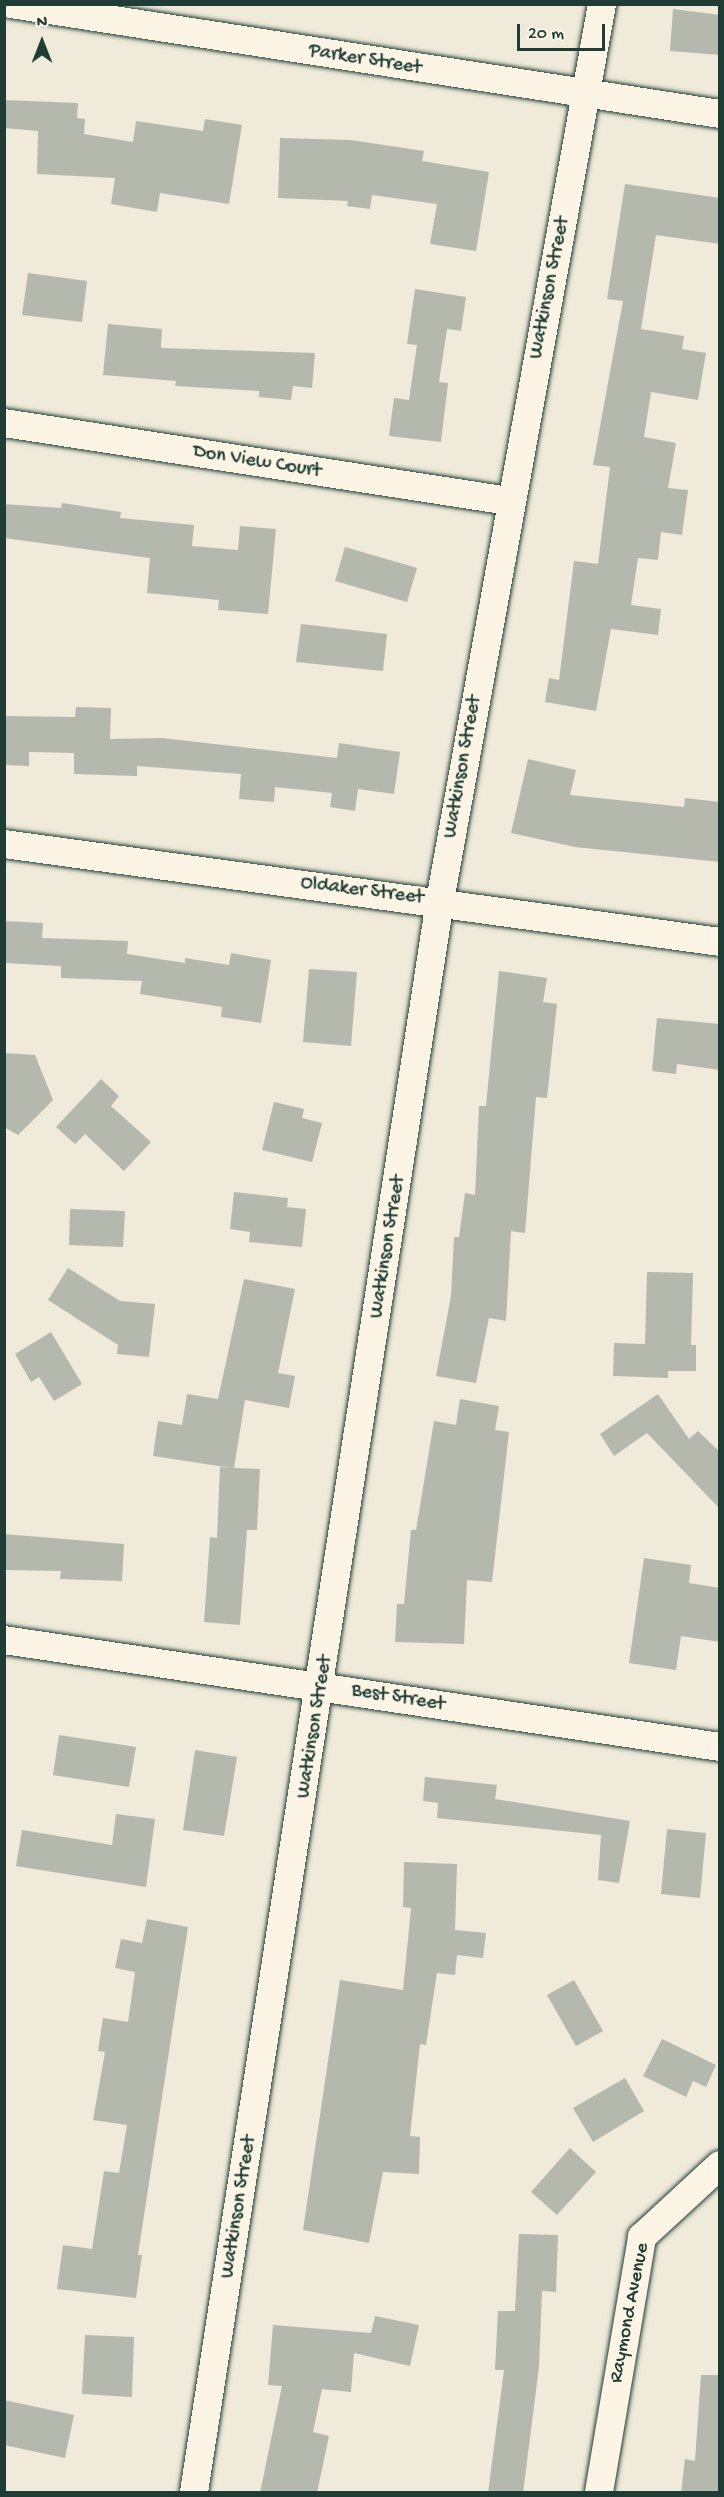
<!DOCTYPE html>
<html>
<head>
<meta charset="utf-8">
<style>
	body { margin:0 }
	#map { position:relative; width:724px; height:2497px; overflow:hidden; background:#efeada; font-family:"Gochi Hand",sans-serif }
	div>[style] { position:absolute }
	.building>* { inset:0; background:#b5b9ad }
	.roads { filter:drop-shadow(0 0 2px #1f3d34) drop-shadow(0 0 2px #1f3d34) }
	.minor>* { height:28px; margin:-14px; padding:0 14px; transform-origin:14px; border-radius:14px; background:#fcf5e5 }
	span { translate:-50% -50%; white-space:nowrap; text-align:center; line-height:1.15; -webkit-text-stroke:4.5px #fcf5e5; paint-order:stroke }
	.street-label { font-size:20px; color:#1f3d34 }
	.frame { position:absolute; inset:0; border:6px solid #1f3d34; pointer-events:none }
	.north { position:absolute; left:12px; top:12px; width:60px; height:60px; -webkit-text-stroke:4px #fcf5e5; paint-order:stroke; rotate:0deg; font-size:16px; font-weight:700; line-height:24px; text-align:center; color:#1f3d34 }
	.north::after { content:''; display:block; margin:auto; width:21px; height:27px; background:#1f3d34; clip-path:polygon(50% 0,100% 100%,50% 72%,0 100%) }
	.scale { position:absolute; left:517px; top:24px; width:88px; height:27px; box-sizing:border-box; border:3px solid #1f3d34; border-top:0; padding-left:8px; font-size:18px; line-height:21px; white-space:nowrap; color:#1f3d34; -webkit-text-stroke:4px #fcf5e5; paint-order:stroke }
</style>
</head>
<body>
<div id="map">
	<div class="building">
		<div style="clip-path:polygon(673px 9px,720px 15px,720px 55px,670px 51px)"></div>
		<div style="clip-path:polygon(4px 100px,78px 103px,77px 118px,85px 119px,84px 134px,133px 142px,136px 121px,203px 131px,205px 119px,242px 125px,229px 204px,160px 193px,157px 212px,111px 204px,115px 178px,37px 174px,38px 131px,4px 128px)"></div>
		<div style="clip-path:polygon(280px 138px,351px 140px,424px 151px,422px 161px,489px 172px,476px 251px,430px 244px,437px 204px,372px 195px,370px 209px,347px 206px,348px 201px,278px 198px)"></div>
		<div style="clip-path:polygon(625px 184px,720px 198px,720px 244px,656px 235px,641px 329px,684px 336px,682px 349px,706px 353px,698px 400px,651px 392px,644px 437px,676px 443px,668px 488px,688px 490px,682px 535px,661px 532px,658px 560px,638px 558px,631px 605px,661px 609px,658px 635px,611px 629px,596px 711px,545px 702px,549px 678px,559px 680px,574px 561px,598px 564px,610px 467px,593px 465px,623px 301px,607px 299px)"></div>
		<div style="clip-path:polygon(28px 273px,87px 281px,82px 322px,22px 315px)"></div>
		<div style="clip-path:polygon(415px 289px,466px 297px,461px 331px,447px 329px,439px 382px,448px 383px,441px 442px,389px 436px,394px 398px,409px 400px,417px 345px,407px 344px)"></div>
		<div style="clip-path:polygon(108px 324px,162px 329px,161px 348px,315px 353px,312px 388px,293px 386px,291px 400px,259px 397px,259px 391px,175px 386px,176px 381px,103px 375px)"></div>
		<div style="clip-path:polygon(62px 503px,121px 512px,120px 518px,194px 525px,192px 546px,238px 550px,240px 526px,276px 529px,268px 614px,218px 610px,219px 600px,147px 593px,150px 558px,4px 538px,4px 504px,61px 508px)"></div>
		<div style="clip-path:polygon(345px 547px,417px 568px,407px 602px,335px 581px)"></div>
		<div style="clip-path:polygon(301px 624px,387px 634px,383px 671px,296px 662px)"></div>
		<div style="clip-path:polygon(76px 707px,111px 708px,110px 739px,162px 738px,337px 758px,339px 743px,400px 752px,394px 794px,358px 789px,355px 811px,330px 807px,332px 793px,275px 787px,274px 802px,239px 799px,241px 774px,137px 766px,137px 776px,74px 774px,74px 753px,29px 752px,29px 766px,4px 765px,4px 716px,75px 717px)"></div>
		<div style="clip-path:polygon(528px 759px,576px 770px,570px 795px,684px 807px,685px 798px,720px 802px,720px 862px,575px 847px,511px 833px)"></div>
		<div style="clip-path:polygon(4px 921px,43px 923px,42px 938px,128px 941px,127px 954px,185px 963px,185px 958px,229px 965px,231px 953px,271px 960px,261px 1023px,221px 1017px,222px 1007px,140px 994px,142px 981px,61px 978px,61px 966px,4px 963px)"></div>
		<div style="clip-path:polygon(309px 969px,357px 972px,351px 1046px,303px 1042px)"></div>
		<div style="clip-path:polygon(499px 971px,547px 978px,543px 1002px,557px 1004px,547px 1098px,536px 1097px,525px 1233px,511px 1231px,506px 1321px,489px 1318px,476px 1383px,436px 1376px,451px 1296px,454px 1237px,459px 1237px,465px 1193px,475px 1195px,479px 1106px,486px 1106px)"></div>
		<div style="clip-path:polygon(657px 1018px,720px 1024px,720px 1070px,677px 1064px,676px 1074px,652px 1071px)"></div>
		<div style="clip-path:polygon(4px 1053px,35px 1055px,53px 1100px,18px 1135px,4px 1127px)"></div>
		<div style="clip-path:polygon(101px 1079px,119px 1096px,111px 1106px,151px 1142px,124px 1171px,85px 1134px,75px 1144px,56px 1127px)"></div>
		<div style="clip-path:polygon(274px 1102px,304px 1109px,302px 1118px,322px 1123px,312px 1162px,262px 1150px)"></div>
		<div style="clip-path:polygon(234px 1192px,288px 1198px,287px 1207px,306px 1209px,302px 1247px,249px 1242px,250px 1232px,230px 1229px)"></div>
		<div style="clip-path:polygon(70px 1209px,125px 1211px,123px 1247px,69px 1245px)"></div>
		<div style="clip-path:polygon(68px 1268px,120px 1301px,155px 1304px,149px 1357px,117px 1354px,118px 1345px,48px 1300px)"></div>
		<div style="clip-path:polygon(647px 1272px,693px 1273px,691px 1345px,696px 1345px,696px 1371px,668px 1371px,668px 1378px,613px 1376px,614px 1343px,645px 1344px)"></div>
		<div style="clip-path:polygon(244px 1279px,295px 1289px,278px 1373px,295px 1376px,289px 1408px,245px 1400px,234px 1468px,260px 1469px,257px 1530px,247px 1530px,240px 1625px,204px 1622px,210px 1537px,217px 1538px,220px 1467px,232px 1468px,153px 1456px,158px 1421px,182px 1425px,187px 1394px,218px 1399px)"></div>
		<div style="clip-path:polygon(51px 1332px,82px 1384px,54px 1401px,39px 1377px,31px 1382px,15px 1354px)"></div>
		<div style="clip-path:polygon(658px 1394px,689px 1439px,698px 1431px,720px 1452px,720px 1509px,647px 1433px,614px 1456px,600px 1434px)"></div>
		<div style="clip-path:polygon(460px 1399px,499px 1406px,495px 1430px,509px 1432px,492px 1582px,467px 1580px,464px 1644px,395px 1642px,397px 1604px,404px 1604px,411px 1530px,416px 1530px,434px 1421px,456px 1425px)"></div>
		<div style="clip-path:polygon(4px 1534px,124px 1544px,122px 1581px,60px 1579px,61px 1571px,4px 1570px)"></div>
		<div style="clip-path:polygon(644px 1558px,691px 1565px,689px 1583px,720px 1588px,720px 1642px,681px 1636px,676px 1670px,629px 1663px)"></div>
		<div style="clip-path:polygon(59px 1735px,136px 1747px,129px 1787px,53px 1775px)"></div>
		<div style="clip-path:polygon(195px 1750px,237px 1757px,224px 1836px,183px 1830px)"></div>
		<div style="clip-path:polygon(425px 1777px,497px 1785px,495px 1799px,630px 1821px,619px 1883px,598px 1880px,601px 1835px,437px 1818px,438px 1803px,423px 1801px)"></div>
		<div style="clip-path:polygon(116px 1814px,155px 1819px,146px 1887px,16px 1866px,22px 1830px,112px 1845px)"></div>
		<div style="clip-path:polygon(667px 1829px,706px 1833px,700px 1898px,661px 1894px)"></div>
		<div style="clip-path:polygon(404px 1862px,457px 1864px,455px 1930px,486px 1933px,483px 1958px,457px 1955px,455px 1975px,437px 1973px,426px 2045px,420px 2044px,410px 2136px,420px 2137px,419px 2174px,383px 2172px,369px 2243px,303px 2230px,340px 1980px,403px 1990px,411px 1908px,403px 1907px)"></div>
		<div style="clip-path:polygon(147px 1919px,188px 1927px,138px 2255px,142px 2255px,136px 2298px,57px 2289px,63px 2245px,92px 2249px,104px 2171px,119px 2173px,127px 2125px,93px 2120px,105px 2052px,98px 2051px,103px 2018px,128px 2022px,135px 1972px,115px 1968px,121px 1939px,142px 1943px)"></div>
		<div style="clip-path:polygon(574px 1980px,603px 2031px,576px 2046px,547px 1995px)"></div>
		<div style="clip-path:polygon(662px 2039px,716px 2065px,706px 2087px,693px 2081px,686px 2097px,643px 2076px)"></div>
		<div style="clip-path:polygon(625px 2078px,644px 2111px,593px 2142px,573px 2108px)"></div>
		<div style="clip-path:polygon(570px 2148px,596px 2172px,557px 2215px,531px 2192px)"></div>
		<div style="clip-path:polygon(519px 2234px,558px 2235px,556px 2292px,542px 2291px,539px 2367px,523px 2493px,488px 2493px,504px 2370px,495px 2370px,498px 2311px,515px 2311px)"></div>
		<div style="clip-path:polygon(375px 2316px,419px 2325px,410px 2366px,354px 2353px,351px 2392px,322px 2389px,313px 2432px,329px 2436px,317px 2493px,260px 2493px,282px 2386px,268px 2385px,273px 2325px,371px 2333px)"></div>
		<div style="clip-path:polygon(85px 2335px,134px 2337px,132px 2397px,82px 2394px)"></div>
		<div style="clip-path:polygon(701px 2375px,720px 2375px,720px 2493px,681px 2493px,685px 2459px,695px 2461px)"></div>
		<div style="clip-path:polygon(4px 2400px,74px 2415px,65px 2458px,4px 2445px)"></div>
	</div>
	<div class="roads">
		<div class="minor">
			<div style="left:11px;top:4px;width:717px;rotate:8.82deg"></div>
			<div style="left:4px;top:423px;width:511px;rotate:8.78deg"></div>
			<div style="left:4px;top:844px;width:723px;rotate:7.79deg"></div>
			<div style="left:4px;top:1640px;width:724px;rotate:8.5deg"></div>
			<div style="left:194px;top:2492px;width:1610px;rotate:-81.21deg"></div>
			<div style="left:440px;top:901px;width:912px;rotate:-79.76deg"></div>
			<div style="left:599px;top:2492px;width:259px;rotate:-80.4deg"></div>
			<div style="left:642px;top:2237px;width:106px;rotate:-42.7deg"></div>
		</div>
	</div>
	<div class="street-label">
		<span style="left:365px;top:60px;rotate:9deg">Parker Street</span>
		<span style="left:550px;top:288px;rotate:-79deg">Watkinson Street</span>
		<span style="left:257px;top:462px;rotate:9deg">Don View Court</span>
		<span style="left:463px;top:767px;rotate:-80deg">Watkinson Street</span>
		<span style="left:362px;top:891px;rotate:7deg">Oldaker Street</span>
		<span style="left:388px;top:1247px;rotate:-81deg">Watkinson Street</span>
		<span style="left:398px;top:1698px;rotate:9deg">Best Street</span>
		<span style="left:315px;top:1727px;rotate:-81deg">Watkinson Street</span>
		<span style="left:239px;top:2207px;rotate:-81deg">Watkinson Street</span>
		<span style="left:630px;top:2313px;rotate:-79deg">Raymond Avenue</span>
	</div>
	<div class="frame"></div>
	<div class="north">N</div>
	<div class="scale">20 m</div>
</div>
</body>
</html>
